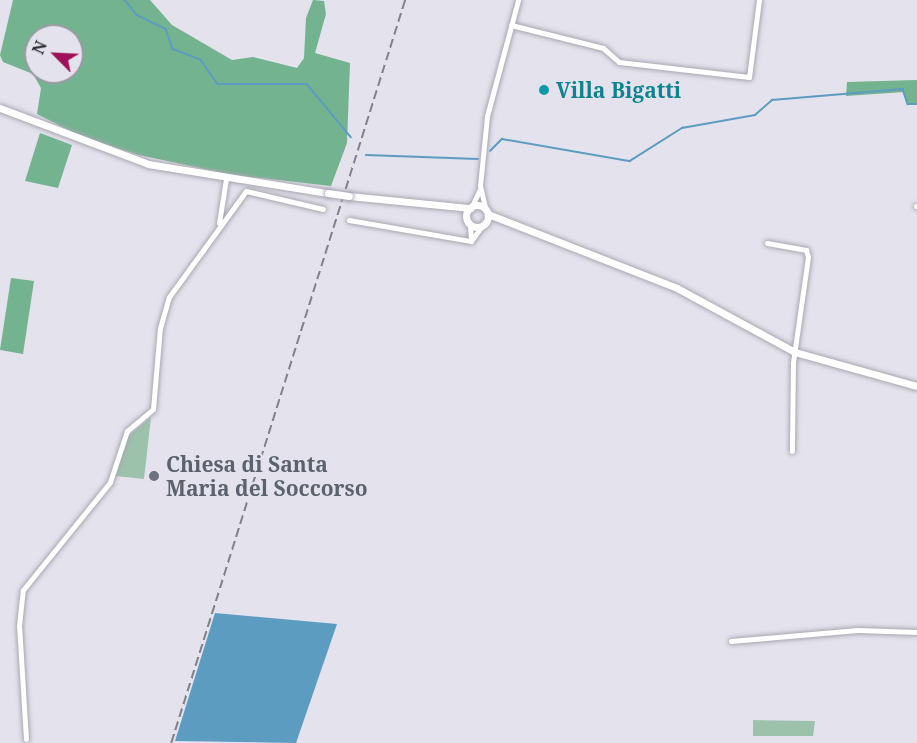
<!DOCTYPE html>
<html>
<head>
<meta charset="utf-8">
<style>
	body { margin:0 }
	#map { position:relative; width:917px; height:743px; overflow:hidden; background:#e3e2ed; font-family:"Noto Serif",serif }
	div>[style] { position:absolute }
	.green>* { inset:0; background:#9dc2ac }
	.forest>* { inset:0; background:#73b390 }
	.water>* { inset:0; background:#5d9cc1 }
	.stream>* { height:1.5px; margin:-0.75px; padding:0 0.75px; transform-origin:0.75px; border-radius:0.75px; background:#5d9cc1 }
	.roads { filter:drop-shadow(0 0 2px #a8a8b2) drop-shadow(0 0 2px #a8a8b2) }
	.minor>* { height:5px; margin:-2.5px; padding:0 2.5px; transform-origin:2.5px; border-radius:2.5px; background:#fff }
	.tertiary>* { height:7px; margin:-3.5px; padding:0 3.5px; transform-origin:3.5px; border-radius:3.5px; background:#fff }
	.tertiary>.ring { margin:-3.5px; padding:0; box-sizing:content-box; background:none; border:7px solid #fff; border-radius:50% }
	.rail>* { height:1.5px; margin-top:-0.75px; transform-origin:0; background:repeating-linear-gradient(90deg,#818188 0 9px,transparent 0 13.5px) }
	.bridges { filter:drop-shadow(0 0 2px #a8a8b2) drop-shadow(0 0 2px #a8a8b2) }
	.tertiary-bridge>* { height:7px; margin:-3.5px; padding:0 3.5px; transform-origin:3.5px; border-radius:3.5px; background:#fff }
	.dots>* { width:16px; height:16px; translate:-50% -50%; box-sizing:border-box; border:3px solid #e3e2ed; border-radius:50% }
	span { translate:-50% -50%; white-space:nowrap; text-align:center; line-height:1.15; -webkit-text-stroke:4.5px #e3e2ed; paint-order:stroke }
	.culture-label { font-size:21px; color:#0d838f; font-weight:700 }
	.left { translate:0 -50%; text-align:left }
	.worship-label { font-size:21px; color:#5b616d; font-weight:700 }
	.north { position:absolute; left:24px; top:24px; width:60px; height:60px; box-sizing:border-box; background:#e3e2ed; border:2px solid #9a99a1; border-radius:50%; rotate:294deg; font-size:16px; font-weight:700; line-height:24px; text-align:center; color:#2c2c30 }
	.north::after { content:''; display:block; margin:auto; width:21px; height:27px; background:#a00f58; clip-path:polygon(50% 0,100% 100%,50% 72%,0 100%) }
</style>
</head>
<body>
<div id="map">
	<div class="green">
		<div style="clip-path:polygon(151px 417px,144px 479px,116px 476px,126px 438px)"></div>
		<div style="clip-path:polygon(753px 720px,815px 721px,813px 736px,753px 736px)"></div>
	</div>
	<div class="forest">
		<div style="clip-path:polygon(evenodd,13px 0,150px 0,172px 25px,232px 60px,253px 57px,297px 68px,304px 58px,306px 18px,313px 0,324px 1px,326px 14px,315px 53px,350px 63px,347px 143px,331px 186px,233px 175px,139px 155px,84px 138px,37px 114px,41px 88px,33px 74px,3px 62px,0 55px,13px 0,36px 36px,72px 36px,72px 72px,36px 72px,36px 36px)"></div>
		<div style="clip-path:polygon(917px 80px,917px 105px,908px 105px,904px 92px,846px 96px,847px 82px)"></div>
		<div style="clip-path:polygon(40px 133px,72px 145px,58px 188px,25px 181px)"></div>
		<div style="clip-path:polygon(11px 278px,34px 281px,23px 354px,0 350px)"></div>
	</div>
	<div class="water">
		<div style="clip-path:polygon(215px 613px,337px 624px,296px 743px,175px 741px)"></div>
	</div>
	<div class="stream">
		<div style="left:125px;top:0;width:19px;rotate:51deg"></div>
		<div style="left:137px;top:15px;width:32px;rotate:26deg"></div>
		<div style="left:166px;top:29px;width:21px;rotate:71deg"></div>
		<div style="left:173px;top:49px;width:30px;rotate:21deg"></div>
		<div style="left:201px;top:60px;width:29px;rotate:55deg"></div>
		<div style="left:218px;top:84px;width:89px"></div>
		<div style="left:307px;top:84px;width:69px;rotate:50.3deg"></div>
		<div style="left:490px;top:151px;width:17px;rotate:-45deg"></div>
		<div style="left:502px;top:139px;width:130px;rotate:9.8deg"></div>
		<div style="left:630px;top:161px;width:62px;rotate:-32.4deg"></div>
		<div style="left:682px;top:128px;width:74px;rotate:-10.1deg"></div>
		<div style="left:755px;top:115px;width:23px;rotate:-41deg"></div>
		<div style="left:772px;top:100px;width:131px;rotate:-4.8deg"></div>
		<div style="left:903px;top:89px;width:16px;rotate:72deg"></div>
		<div style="left:908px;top:104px;width:9px"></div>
		<div style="left:366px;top:155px;width:112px;rotate:2deg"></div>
	</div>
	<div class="roads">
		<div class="minor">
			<div style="left:511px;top:25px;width:95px;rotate:14deg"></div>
			<div style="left:603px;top:48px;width:21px;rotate:41deg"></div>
			<div style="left:619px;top:62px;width:131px;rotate:6.6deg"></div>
			<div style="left:749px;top:77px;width:78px;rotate:-82.6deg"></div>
			<div style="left:472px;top:206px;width:17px;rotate:-65deg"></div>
			<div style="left:916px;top:206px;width:1px"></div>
			<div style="left:485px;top:207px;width:22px;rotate:-103deg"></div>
			<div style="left:480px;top:186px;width:70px;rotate:-84.3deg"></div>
			<div style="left:487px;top:116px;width:120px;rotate:-75deg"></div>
			<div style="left:349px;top:220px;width:124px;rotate:9.8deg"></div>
			<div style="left:219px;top:223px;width:45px;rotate:-81deg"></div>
			<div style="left:470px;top:225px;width:15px;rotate:86deg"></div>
			<div style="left:471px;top:241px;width:19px;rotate:-54deg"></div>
			<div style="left:767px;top:243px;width:40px;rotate:10deg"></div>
			<div style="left:806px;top:250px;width:7px;rotate:74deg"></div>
			<div style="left:808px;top:257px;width:107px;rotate:98.1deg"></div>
			<div style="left:793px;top:363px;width:88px;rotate:90.7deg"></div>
			<div style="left:731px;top:641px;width:127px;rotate:-5deg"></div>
			<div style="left:858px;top:630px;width:59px;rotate:1.9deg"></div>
			<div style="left:26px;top:739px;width:113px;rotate:-93.5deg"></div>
			<div style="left:19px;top:626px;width:36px;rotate:-84deg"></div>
			<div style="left:23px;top:590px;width:139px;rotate:-51.1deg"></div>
			<div style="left:110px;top:482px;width:54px;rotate:-71.6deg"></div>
			<div style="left:127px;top:431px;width:34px;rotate:-40deg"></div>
			<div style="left:153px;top:409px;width:81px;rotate:-85.1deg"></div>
			<div style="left:160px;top:328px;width:32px;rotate:-74deg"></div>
			<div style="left:169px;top:297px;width:131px;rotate:-54deg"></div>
			<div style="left:246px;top:191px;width:79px;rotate:13.2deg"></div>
		</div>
		<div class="tertiary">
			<div style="left:0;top:108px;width:158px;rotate:20.7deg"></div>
			<div style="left:148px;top:164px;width:182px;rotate:9.2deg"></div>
			<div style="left:349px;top:196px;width:122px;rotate:5.7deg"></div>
			<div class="ring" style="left:466px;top:205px;width:15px;height:15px"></div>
			<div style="left:488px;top:214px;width:203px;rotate:21.4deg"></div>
			<div style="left:677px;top:288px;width:134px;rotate:28.5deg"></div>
			<div style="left:795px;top:352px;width:127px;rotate:15.6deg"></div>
		</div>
	</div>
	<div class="rail">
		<div style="left:171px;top:743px;width:779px;rotate:-72.52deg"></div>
	</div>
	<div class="bridges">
		<div class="tertiary-bridge">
			<div style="left:328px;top:193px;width:21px;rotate:8deg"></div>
		</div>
	</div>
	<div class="dots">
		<div style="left:544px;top:90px;background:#0f9aa8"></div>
		<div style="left:154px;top:476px;background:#6b7280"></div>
	</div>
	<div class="culture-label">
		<span class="left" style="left:556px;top:90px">Villa Bigatti</span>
	</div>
	<div class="worship-label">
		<span class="left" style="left:166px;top:476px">Chiesa di Santa<br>Maria del Soccorso</span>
	</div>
	<div class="north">N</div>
</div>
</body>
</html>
